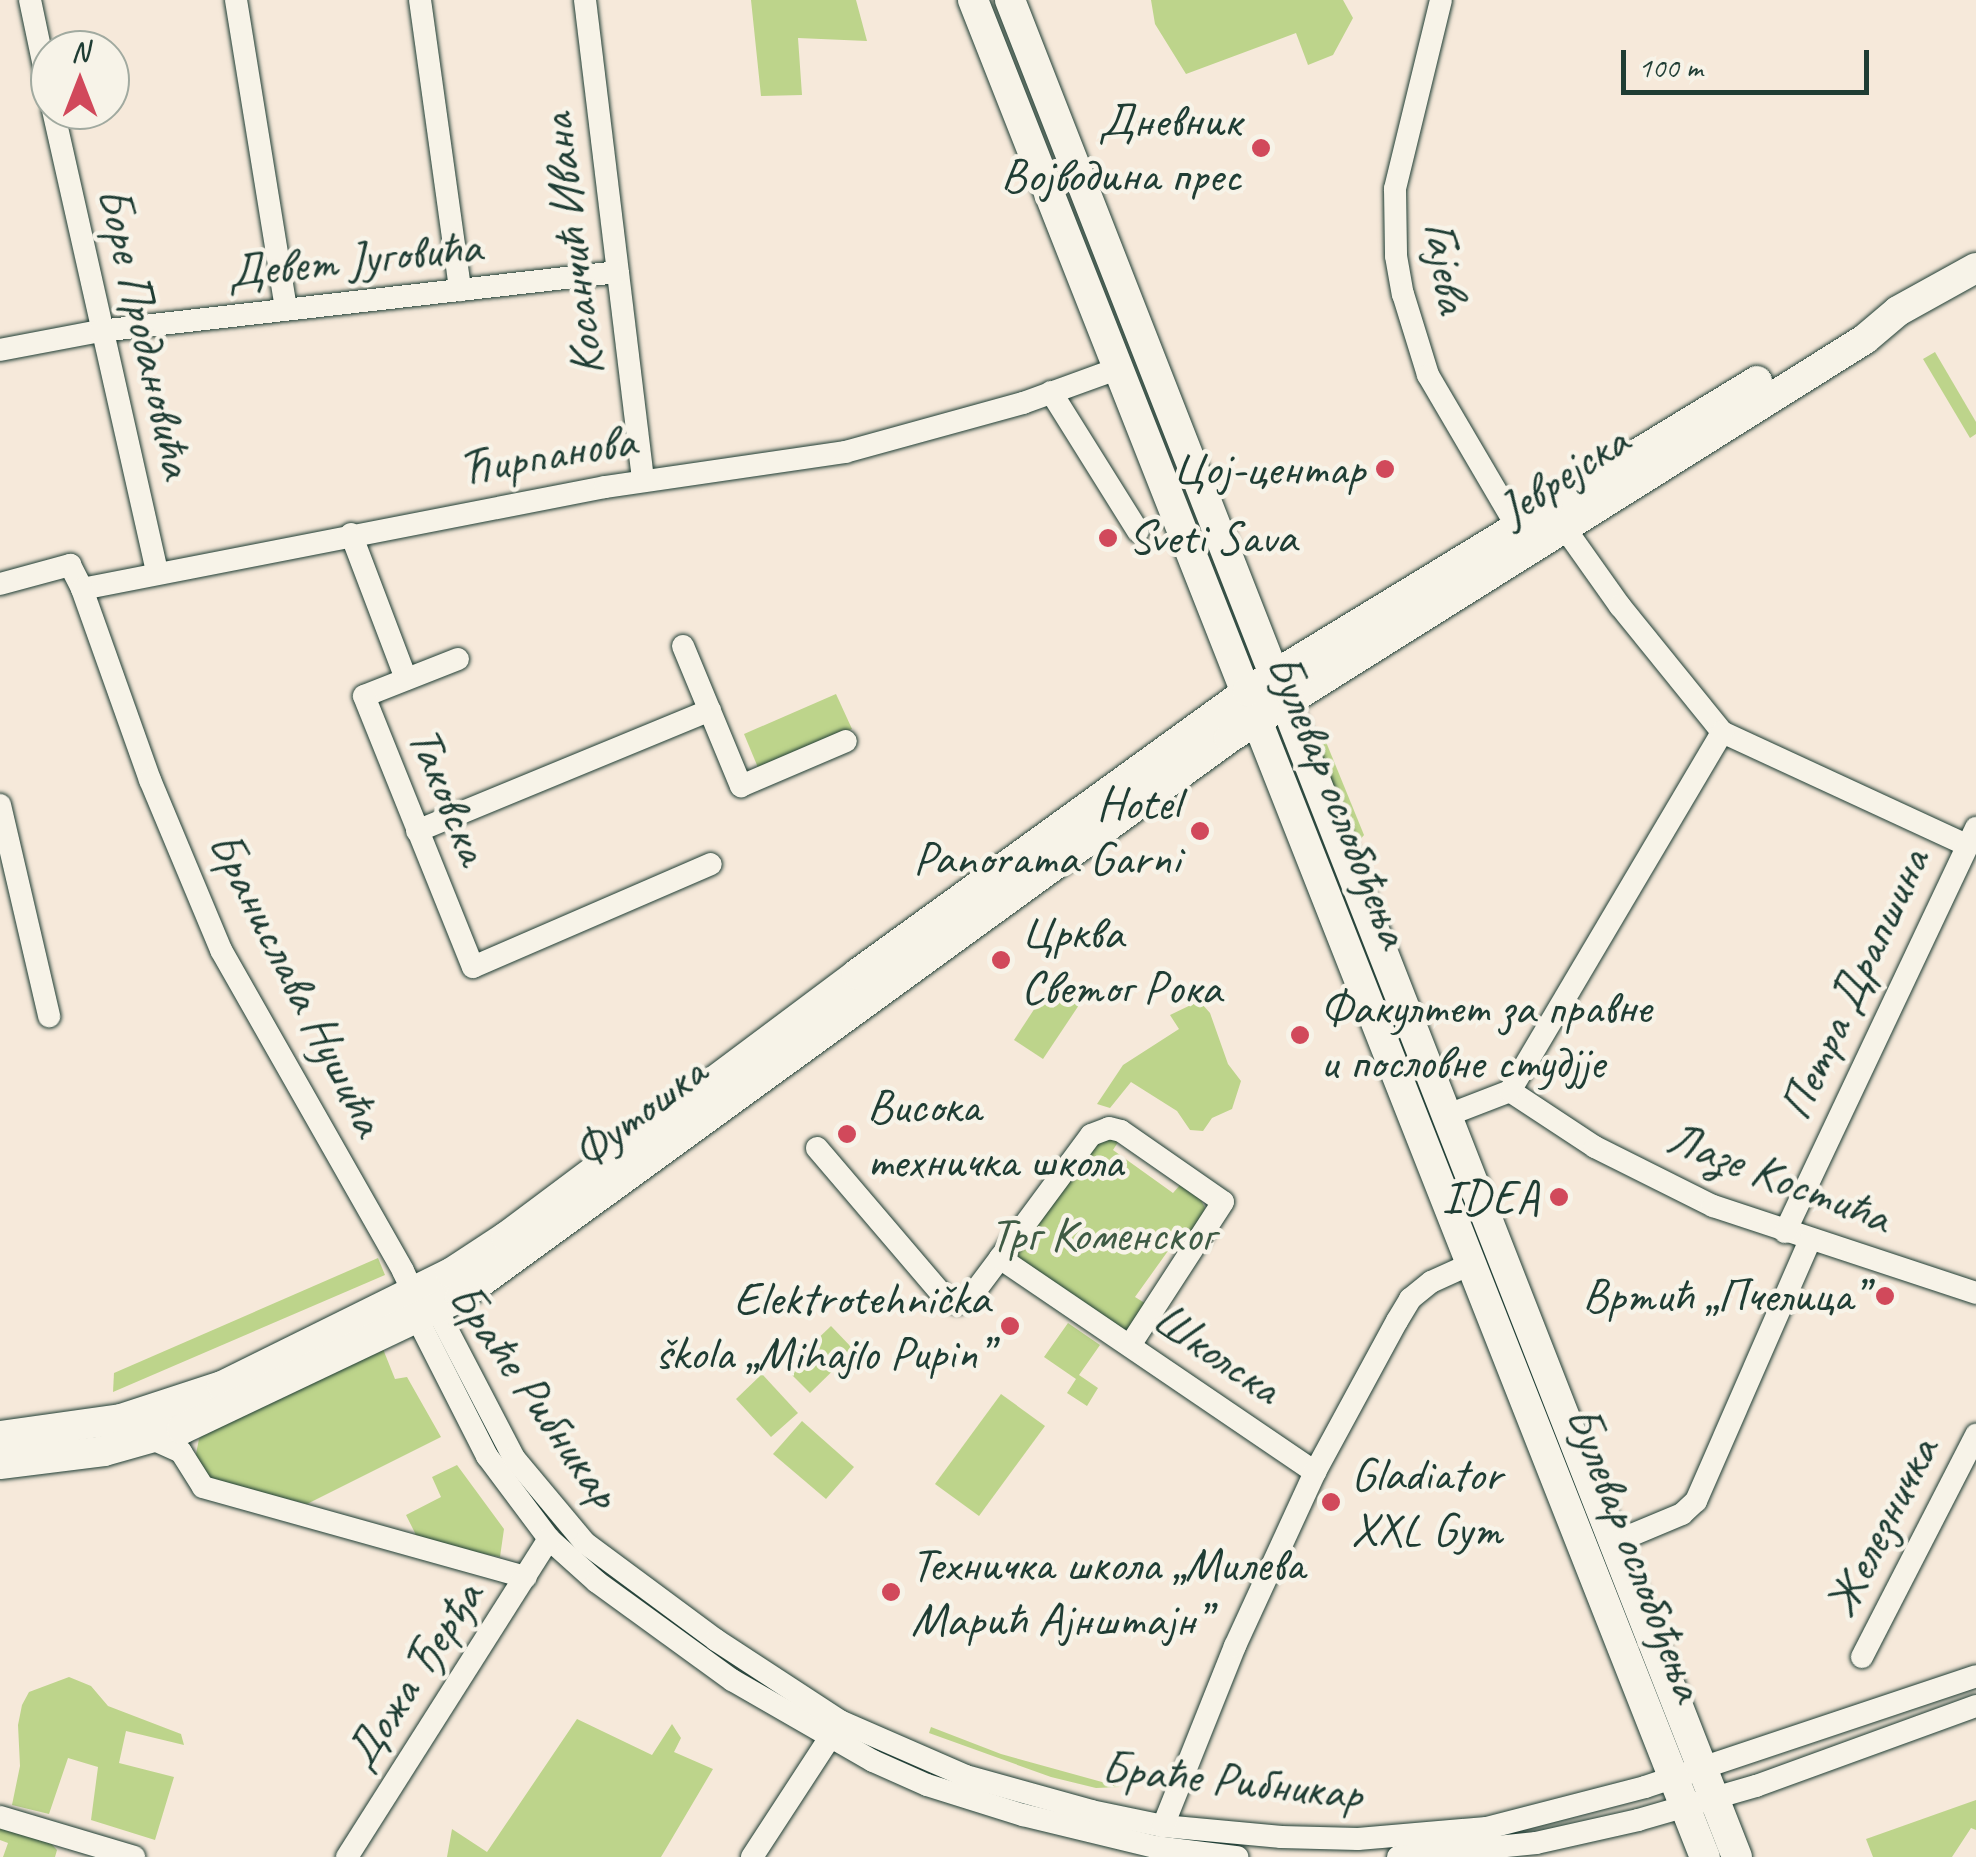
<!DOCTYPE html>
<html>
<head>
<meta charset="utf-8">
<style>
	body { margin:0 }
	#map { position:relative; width:1976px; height:1857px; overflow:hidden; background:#f6e9da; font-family:Caveat,sans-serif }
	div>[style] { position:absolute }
	.green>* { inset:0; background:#bdd48b }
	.roads { filter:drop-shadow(0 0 2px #1f3d34) drop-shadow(0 0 2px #1f3d34) }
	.minor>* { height:22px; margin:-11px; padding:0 11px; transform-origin:11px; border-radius:11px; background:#f7f3e8 }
	.major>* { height:30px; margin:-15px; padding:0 15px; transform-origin:15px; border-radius:15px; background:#f7f3e8 }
	.dots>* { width:28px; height:28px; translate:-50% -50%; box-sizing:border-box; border:5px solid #f7f3e8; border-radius:50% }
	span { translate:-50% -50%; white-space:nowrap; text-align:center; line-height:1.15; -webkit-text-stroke:9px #f7f3e8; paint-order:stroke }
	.poi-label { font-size:48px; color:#1f3d34 }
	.right { translate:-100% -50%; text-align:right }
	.left { translate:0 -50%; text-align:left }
	.street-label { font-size:48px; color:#1f3d34 }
	.park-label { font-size:48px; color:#3f5b45 }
	.north { position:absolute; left:30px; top:30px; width:100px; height:100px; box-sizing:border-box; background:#f7f3e8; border:2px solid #a1aaa0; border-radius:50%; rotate:0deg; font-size:28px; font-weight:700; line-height:40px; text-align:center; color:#1f3d34 }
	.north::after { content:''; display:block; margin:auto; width:35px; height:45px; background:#d1495b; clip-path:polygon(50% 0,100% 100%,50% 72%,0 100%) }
	.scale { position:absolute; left:1621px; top:50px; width:248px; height:45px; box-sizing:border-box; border:5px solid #1f3d34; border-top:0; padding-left:12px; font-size:30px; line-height:35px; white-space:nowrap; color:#1f3d34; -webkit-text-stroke:8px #f7f3e8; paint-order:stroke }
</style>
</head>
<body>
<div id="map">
	<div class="green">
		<div style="clip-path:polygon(751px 0,856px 0,867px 41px,798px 38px,802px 95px,761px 96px)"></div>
		<div style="clip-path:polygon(1151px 0,1343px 0,1353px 18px,1333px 55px,1308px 65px,1296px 33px,1186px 74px,1155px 24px)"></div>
		<div style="clip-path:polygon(1935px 352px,1976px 422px,1976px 434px,1970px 438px,1923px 359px)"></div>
		<div style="clip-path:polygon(836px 694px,852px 729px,759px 770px,744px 734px)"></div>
		<div style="clip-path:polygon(1324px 737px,1364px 835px,1355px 846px,1316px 742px)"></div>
		<div style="clip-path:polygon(1050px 985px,1079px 1005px,1043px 1059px,1014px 1040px)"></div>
		<div style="clip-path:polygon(1195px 1003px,1202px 1004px,1210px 1013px,1228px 1064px,1241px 1081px,1232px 1109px,1212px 1118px,1203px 1131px,1190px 1130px,1177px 1111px,1131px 1082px,1110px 1108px,1097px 1104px,1123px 1065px,1179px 1029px,1170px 1015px)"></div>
		<div style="clip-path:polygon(1099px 1138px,1120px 1139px,1113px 1150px,1173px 1193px,1180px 1185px,1200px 1198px,1205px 1208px,1194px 1237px,1183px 1230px,1135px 1297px,1148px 1305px,1126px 1331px,1015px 1258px,1014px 1246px)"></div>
		<div style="clip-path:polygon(378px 1258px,385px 1275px,113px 1392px,114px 1373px)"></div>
		<div style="clip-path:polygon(1068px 1323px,1100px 1345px,1079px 1375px,1098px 1388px,1087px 1406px,1067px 1393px,1076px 1379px,1044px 1357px)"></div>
		<div style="clip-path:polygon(831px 1326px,854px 1350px,810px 1393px,786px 1369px)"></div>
		<div style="clip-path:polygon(381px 1344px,395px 1379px,407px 1377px,441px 1437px,307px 1504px,209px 1480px,195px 1459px,199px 1439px,216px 1421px)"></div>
		<div style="clip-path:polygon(762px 1374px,798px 1413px,771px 1437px,736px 1399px)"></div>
		<div style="clip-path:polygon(1001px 1394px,1045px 1426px,979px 1516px,935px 1484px)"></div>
		<div style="clip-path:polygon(802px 1421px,854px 1467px,826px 1499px,773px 1454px)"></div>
		<div style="clip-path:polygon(457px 1465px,504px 1529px,500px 1557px,419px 1541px,406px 1515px,441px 1497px,432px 1477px)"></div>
		<div style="clip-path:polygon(69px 1677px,91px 1686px,108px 1706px,181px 1734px,184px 1745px,126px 1731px,119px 1763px,174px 1777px,155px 1840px,91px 1820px,98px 1767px,68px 1758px,49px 1814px,12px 1805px,20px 1766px,18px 1725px,22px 1705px,29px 1692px)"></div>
		<div style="clip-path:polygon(577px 1719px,652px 1755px,672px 1724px,681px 1738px,674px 1752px,713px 1769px,661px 1857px,447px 1857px,452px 1829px,487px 1852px)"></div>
		<div style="clip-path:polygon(931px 1727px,1001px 1754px,1120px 1787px,1096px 1788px,1051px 1777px,929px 1733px)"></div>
		<div style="clip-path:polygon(1976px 1800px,1976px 1830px,1971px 1828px,1952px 1857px,1873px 1857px,1866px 1839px)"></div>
		<div style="clip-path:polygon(0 1822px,46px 1838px,57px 1850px,55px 1857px,3px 1857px,8px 1843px,0 1840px)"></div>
	</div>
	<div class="roads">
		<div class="minor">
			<div style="left:30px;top:0;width:97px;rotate:78.1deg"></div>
			<div style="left:236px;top:0;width:313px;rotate:80.8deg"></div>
			<div style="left:420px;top:0;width:293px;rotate:82.1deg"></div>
			<div style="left:585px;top:0;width:484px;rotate:83.1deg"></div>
			<div style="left:1441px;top:0;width:195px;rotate:103.7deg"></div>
			<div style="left:1395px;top:189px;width:67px;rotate:89.1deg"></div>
			<div style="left:1396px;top:256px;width:39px;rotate:80deg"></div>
			<div style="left:1403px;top:294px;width:85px;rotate:72.8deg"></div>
			<div style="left:1428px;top:375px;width:174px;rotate:59.6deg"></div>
			<div style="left:53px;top:110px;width:475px;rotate:77.3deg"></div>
			<div style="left:0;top:350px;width:102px;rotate:-10.8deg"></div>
			<div style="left:100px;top:331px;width:521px;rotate:-6.5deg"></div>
			<div style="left:1051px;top:392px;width:164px;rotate:58deg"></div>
			<div style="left:1564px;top:527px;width:97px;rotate:54.7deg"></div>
			<div style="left:1620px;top:606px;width:162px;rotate:51deg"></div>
			<div style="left:1722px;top:732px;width:270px;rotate:24.8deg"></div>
			<div style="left:351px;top:534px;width:155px;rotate:69.2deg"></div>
			<div style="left:0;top:584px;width:73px;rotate:-15.2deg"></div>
			<div style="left:70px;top:565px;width:27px;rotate:63deg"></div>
			<div style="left:82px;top:589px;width:533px;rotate:-11.04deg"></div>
			<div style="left:605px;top:487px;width:243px;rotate:-8.3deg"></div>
			<div style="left:845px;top:452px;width:185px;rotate:-15.4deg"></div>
			<div style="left:1023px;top:403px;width:100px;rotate:-19.9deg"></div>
			<div style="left:82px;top:589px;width:203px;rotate:70.4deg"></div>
			<div style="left:150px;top:780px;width:184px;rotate:67.3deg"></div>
			<div style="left:221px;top:950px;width:369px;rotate:60.4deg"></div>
			<div style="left:403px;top:1271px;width:25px;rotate:64deg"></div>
			<div style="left:414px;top:1294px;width:26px;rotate:81deg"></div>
			<div style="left:418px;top:1320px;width:153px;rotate:63.1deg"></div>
			<div style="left:487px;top:1456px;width:104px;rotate:53.2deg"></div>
			<div style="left:549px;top:1539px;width:64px;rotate:41.9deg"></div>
			<div style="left:597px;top:1582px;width:167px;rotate:36deg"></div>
			<div style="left:732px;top:1680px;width:163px;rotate:29.9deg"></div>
			<div style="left:873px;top:1761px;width:59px;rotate:24deg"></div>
			<div style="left:927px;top:1785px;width:101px;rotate:17.4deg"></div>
			<div style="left:1023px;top:1815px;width:136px;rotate:13.6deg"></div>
			<div style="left:1155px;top:1847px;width:83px;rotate:7deg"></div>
			<div style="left:683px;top:646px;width:152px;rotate:67.5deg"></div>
			<div style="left:741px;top:786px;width:114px;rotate:-23.2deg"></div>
			<div style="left:458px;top:659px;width:101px;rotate:158.5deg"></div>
			<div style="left:364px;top:696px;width:292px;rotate:68.1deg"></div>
			<div style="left:473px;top:967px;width:259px;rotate:-23.4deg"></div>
			<div style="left:0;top:805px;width:217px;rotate:76.9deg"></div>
			<div style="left:417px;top:831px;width:317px;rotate:-22.4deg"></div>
			<div style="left:1510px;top:1091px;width:102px;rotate:33.4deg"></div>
			<div style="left:1595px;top:1147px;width:132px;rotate:26.6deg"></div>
			<div style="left:1713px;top:1206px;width:277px;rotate:18.3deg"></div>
			<div style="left:1448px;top:1115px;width:66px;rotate:-21.2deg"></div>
			<div style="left:1510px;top:1091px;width:417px;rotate:-59.4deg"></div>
			<div style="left:817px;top:1148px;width:200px;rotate:49.5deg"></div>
			<div style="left:947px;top:1300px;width:11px;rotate:15deg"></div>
			<div style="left:958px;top:1303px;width:13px;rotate:-23deg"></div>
			<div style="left:970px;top:1298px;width:50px;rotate:-53.1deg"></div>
			<div style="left:1000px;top:1258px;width:381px;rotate:34.2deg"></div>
			<div style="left:1785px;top:1232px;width:447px;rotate:-64.7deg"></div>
			<div style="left:1000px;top:1258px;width:153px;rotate:-53.5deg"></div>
			<div style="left:1091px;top:1135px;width:19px;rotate:-21deg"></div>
			<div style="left:1109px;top:1128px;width:12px;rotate:14deg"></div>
			<div style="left:1121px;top:1131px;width:124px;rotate:34.8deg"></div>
			<div style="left:1223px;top:1202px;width:171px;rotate:123deg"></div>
			<div style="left:425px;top:1302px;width:14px;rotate:34deg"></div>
			<div style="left:437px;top:1310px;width:167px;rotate:62.5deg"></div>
			<div style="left:514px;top:1458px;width:111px;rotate:50.1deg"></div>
			<div style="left:585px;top:1543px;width:163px;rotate:36.5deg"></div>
			<div style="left:716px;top:1640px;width:148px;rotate:33.2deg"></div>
			<div style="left:840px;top:1721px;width:137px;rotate:23.6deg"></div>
			<div style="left:966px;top:1776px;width:130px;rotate:15.6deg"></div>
			<div style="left:1091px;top:1811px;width:74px;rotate:11.8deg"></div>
			<div style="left:1163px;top:1826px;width:119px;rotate:5.3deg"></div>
			<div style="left:1281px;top:1837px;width:77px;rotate:1.5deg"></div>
			<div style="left:1358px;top:1839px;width:129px;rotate:-4.9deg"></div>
			<div style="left:1487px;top:1828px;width:163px;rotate:-14.5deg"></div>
			<div style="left:1645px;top:1787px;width:349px;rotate:-18.5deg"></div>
			<div style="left:150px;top:1438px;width:34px;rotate:24deg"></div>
			<div style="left:181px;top:1452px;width:41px;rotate:57.8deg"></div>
			<div style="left:203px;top:1487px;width:335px;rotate:15.6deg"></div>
			<div style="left:1615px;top:1542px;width:73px;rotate:-22.7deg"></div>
			<div style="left:1682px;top:1514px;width:19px;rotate:-43deg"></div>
			<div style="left:1696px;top:1501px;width:285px;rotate:-66.4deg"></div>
			<div style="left:1862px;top:1657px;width:250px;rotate:-62.8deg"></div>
			<div style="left:0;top:1817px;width:140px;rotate:16.6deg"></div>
			<div style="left:1163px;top:1826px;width:194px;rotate:-68.2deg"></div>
			<div style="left:1235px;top:1646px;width:192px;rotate:-65.3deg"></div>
			<div style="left:1315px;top:1472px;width:172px;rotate:-61.5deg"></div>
			<div style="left:1397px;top:1321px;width:26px;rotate:-59deg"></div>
			<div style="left:1410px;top:1299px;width:27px;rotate:-39deg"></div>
			<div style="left:1431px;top:1282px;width:46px;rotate:-24.3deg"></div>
			<div style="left:347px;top:1857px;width:377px;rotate:-57.6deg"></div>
			<div style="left:752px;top:1857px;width:154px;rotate:-56.9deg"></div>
			<div style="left:1398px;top:1857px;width:139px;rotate:-5.8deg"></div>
			<div style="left:1536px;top:1843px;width:105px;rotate:-12.7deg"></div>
			<div style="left:1638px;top:1820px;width:123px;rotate:-16.1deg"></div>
			<div style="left:1756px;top:1786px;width:234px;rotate:-20deg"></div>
		</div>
		<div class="major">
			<div style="left:973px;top:0;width:1996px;rotate:68.49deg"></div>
			<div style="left:1010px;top:0;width:1994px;rotate:68.62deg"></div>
			<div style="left:0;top:1436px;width:122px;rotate:-8deg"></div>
			<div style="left:121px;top:1419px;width:106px;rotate:-18.1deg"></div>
			<div style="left:222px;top:1386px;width:255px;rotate:-26.3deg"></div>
			<div style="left:451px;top:1273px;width:66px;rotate:-33.2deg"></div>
			<div style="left:506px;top:1237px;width:439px;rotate:-36.8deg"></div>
			<div style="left:857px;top:974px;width:483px;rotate:-35.9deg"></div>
			<div style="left:1248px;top:691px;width:596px;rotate:-31.34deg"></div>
			<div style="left:0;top:1464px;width:105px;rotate:-7.1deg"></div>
			<div style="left:104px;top:1451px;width:81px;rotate:-15.8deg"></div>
			<div style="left:182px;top:1429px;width:308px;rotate:-25.4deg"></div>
			<div style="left:460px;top:1297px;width:951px;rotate:-36.01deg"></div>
			<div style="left:1229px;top:738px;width:751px;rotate:-32.1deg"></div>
			<div style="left:1865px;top:339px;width:43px;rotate:-40.3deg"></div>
			<div style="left:1898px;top:311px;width:89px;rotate:-28.9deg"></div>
		</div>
	</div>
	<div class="dots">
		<div style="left:1261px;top:148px;background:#d1495b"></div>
		<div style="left:1385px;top:469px;background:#d1495b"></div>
		<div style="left:1108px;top:538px;background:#d1495b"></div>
		<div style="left:1200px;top:831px;background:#d1495b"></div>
		<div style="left:1001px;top:960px;background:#d1495b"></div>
		<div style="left:1300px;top:1035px;background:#d1495b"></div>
		<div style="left:847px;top:1134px;background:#d1495b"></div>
		<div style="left:1559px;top:1197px;background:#d1495b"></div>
		<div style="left:1885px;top:1296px;background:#d1495b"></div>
		<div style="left:1010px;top:1326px;background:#d1495b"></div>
		<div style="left:1331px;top:1502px;background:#d1495b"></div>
		<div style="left:891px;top:1592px;background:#d1495b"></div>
	</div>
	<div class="poi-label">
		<span class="right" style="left:1241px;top:148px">Дневник<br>Војводина прес</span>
		<span class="right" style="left:1365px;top:469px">Цој-центар</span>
		<span class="left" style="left:1128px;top:538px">Sveti Sava</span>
		<span class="right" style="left:1180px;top:831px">Hotel<br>Panorama Garni</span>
		<span class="left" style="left:1021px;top:960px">Црква<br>Светог Рока</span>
		<span class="left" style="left:1320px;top:1035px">Факултет за правне<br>и пословне студјје</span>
		<span class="left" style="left:867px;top:1134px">Висока<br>техничка школа</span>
		<span class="right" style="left:1539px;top:1197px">IDEA</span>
		<span class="right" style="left:1865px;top:1296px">Вртић „Пчелица”</span>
		<span class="right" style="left:990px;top:1326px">Elektrotehnička<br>škola „Mihajlo Pupin”</span>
		<span class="left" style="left:1351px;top:1502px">Gladiator<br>XXL Gym</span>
		<span class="left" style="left:911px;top:1592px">Техничка школа „Милева<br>Марић Ајнштајн”</span>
	</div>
	<div class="street-label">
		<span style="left:572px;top:245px;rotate:-97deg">Косанчић Ивана</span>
		<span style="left:354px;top:259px;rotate:-6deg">Девет Југовића</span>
		<span style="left:1447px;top:267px;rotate:81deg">Гајева</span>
		<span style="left:146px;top:332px;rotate:77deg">Боре Продановића</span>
		<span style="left:546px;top:455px;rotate:-10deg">Ћирпанова</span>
		<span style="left:1563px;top:475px;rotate:-33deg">Јеврејска</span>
		<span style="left:449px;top:795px;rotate:68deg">Таковска</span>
		<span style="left:1339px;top:800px;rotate:68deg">Булевар ослобођења</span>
		<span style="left:297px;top:983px;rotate:63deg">Бранислава Нушића</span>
		<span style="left:1854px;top:984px;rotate:-65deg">Петра Драпшина</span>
		<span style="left:639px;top:1112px;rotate:-37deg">Футошка</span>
		<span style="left:1779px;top:1177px;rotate:21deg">Лазе Костића</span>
		<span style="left:1217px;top:1353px;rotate:34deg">Школска</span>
		<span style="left:535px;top:1395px;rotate:55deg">Браће Рибникар</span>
		<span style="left:1881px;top:1527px;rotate:-63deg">Железничка</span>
		<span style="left:1636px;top:1553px;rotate:69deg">Булевар ослобођења</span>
		<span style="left:413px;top:1675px;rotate:-57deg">Дожа Ђерђа</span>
		<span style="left:1232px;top:1780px;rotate:6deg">Браће Рибникар</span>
	</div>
	<div class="park-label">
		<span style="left:1102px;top:1235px">Трг Коменског</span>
	</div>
	<div class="north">N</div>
	<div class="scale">100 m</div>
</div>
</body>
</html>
